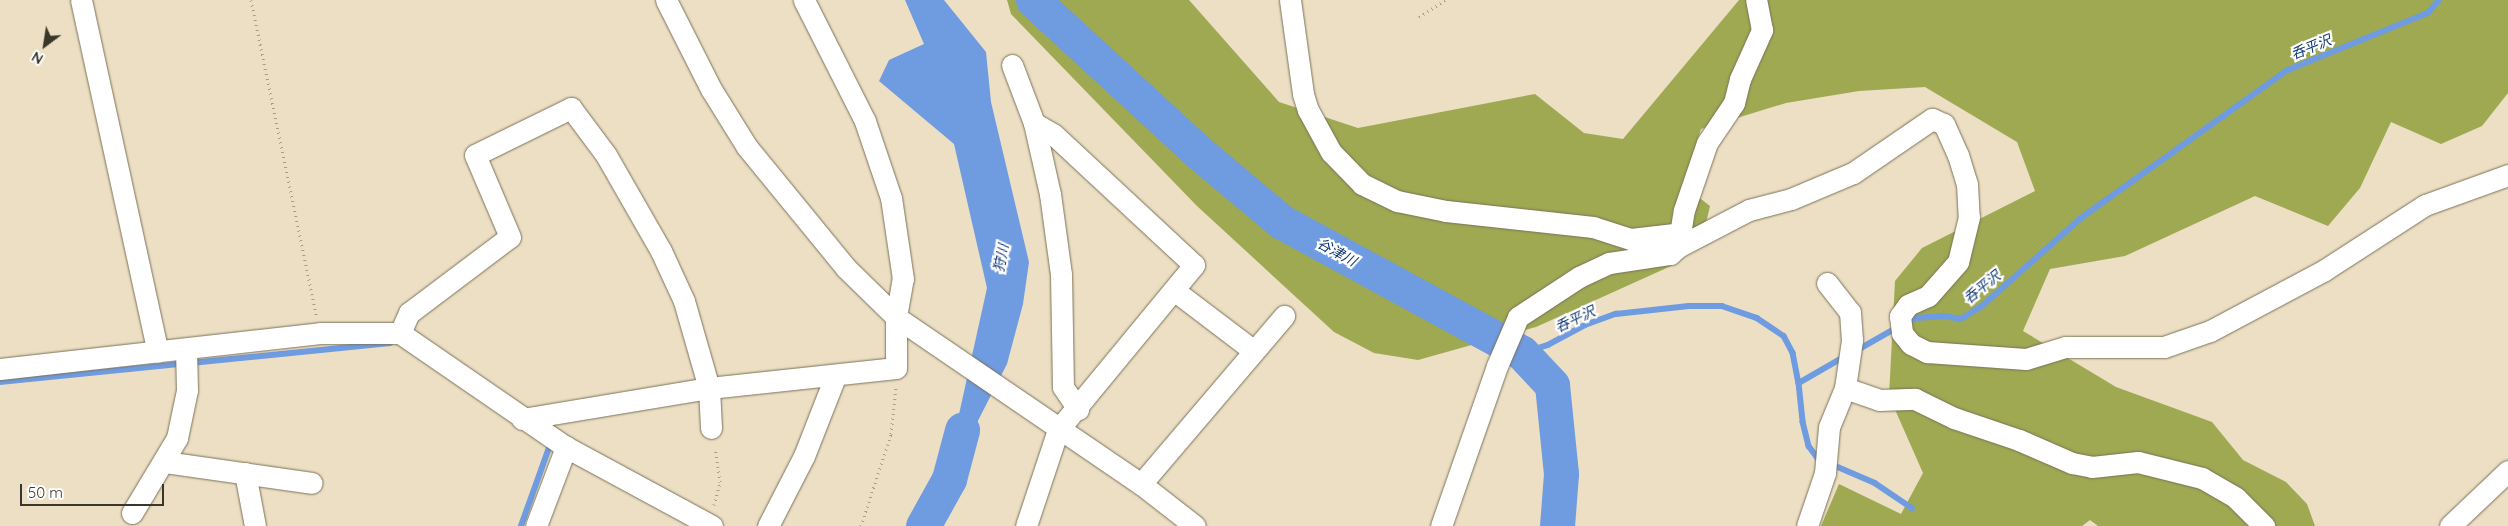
<!DOCTYPE html>
<html>
<head>
<meta charset="utf-8">
<style>
	body { margin:0 }
	#map { position:relative; width:2508px; height:526px; overflow:hidden; background:#ecdfc4; font-family:Quicksand,"Noto Sans JP",sans-serif }
	div>[style] { position:absolute }
	.forest>* { inset:0; background:#9ea952 }
	.water>* { inset:0; background:#6f9be0 }
	.stream>* { height:5.5px; margin:-2.75px; padding:0 2.75px; transform-origin:2.75px; border-radius:2.75px; background:#6f9be0 }
	.river>* { height:35px; margin:-17.5px; padding:0 17.5px; transform-origin:17.5px; border-radius:17.5px; background:#6f9be0 }
	.path>* { height:3px; margin-top:-1.5px; transform-origin:0; background:repeating-linear-gradient(90deg,#a79d88 0 1px,transparent 0 5px) }
	.roads { filter:drop-shadow(0 0 1px #7c7158) drop-shadow(0 0 1px #7c7158) }
	.minor>* { height:21px; margin:-10.5px; padding:0 10.5px; transform-origin:10.5px; border-radius:10.5px; background:#fff }
	span { translate:-50% -50%; white-space:nowrap; text-align:center; line-height:1.15; -webkit-text-stroke:4.5px #fff; paint-order:stroke }
	.water-label { font-size:14px; color:#0d3673; font-style:italic }
	.north { position:absolute; left:20px; top:20px; width:50px; height:50px; -webkit-text-stroke:4px #fff; paint-order:stroke; rotate:211deg; font-size:14px; font-weight:700; line-height:20px; text-align:center; color:#3b362b }
	.north::after { content:''; display:block; margin:auto; width:18px; height:22px; background:#3b362b; clip-path:polygon(50% 0,100% 100%,50% 72%,0 100%) }
	.scale { position:absolute; left:20px; top:484px; width:144px; height:22px; box-sizing:border-box; border:2px solid #3b362b; border-top:0; padding-left:6px; font-size:15px; line-height:18px; white-space:nowrap; color:#3b362b; -webkit-text-stroke:4px #fff; paint-order:stroke }
</style>
</head>
<body>
<div id="map">
	<div class="forest">
		<div style="clip-path:polygon(1007px 0,1189px 0,1279px 102px,1358px 128px,1535px 94px,1584px 133px,1623px 139px,1739px 0,2508px 0,2508px 93px,2482px 126px,2441px 144px,2391px 122px,2360px 188px,2328px 226px,2255px 196px,2125px 256px,2050px 269px,2023px 331px,2116px 387px,2212px 422px,2243px 460px,2286px 482px,2307px 504px,2315px 526px,2098px 526px,2090px 520px,2082px 526px,1821px 526px,1839px 484px,1901px 514px,1923px 473px,1889px 396px,1895px 281px,1922px 248px,2035px 191px,2017px 142px,1925px 87px,1859px 91px,1786px 103px,1701px 129px,1683px 185px,1710px 206px,1706px 223px,1693px 247px,1671px 266px,1536px 327px,1418px 360px,1374px 353px,1334px 332px,1197px 206px,1011px 14px)"></div>
	</div>
	<div class="water">
		<div style="clip-path:polygon(905px 0,944px 0,986px 52px,991px 102px,1029px 262px,1023px 304px,1007px 364px,942px 491px,987px 288px,954px 144px,879px 81px,889px 60px,924px 44px)"></div>
	</div>
	<div class="stream">
		<div style="left:1905px;top:324px;width:13px;rotate:-29deg"></div>
		<div style="left:1916px;top:318px;width:28px;rotate:-4deg"></div>
		<div style="left:1944px;top:316px;width:17px;rotate:10deg"></div>
		<div style="left:1961px;top:319px;width:25px;rotate:-32deg"></div>
		<div style="left:1982px;top:306px;width:132px;rotate:-41.6deg"></div>
		<div style="left:2081px;top:218px;width:254px;rotate:-35.6deg"></div>
		<div style="left:2288px;top:70px;width:151px;rotate:-22.2deg"></div>
		<div style="left:2428px;top:13px;width:17px;rotate:-50deg"></div>
		<div style="left:1856px;top:351px;width:46px;rotate:-29.9deg"></div>
		<div style="left:1522px;top:353px;width:27px;rotate:-17deg"></div>
		<div style="left:1548px;top:345px;width:42px;rotate:-28.4deg"></div>
		<div style="left:1585px;top:325px;width:33px;rotate:-20deg"></div>
		<div style="left:1616px;top:314px;width:73px;rotate:-6.3deg"></div>
		<div style="left:1689px;top:306px;width:33px"></div>
		<div style="left:1722px;top:306px;width:37px;rotate:19deg"></div>
		<div style="left:1757px;top:318px;width:32px;rotate:34deg"></div>
		<div style="left:1784px;top:336px;width:19px;rotate:62deg"></div>
		<div style="left:1793px;top:353px;width:31px;rotate:79deg"></div>
		<div style="left:1799px;top:383px;width:52px;rotate:-30deg"></div>
		<div style="left:191px;top:363px;width:200px;rotate:-5.7deg"></div>
		<div style="left:0;top:382px;width:182px;rotate:-5.7deg"></div>
		<div style="left:1799px;top:383px;width:39px;rotate:84deg"></div>
		<div style="left:1803px;top:422px;width:25px;rotate:76deg"></div>
		<div style="left:1809px;top:446px;width:17px;rotate:54deg"></div>
		<div style="left:1838px;top:467px;width:40px;rotate:23.4deg"></div>
		<div style="left:1875px;top:483px;width:45px;rotate:34deg"></div>
		<div style="left:521px;top:526px;width:86px;rotate:-70.3deg"></div>
	</div>
	<div class="river">
		<div style="left:1033px;top:0;width:223px;rotate:42.6deg"></div>
		<div style="left:1197px;top:151px;width:111px;rotate:39.9deg"></div>
		<div style="left:1282px;top:222px;width:273px;rotate:28.6deg"></div>
		<div style="left:1522px;top:353px;width:44px;rotate:46.8deg"></div>
		<div style="left:1552px;top:385px;width:89px;rotate:84.2deg"></div>
		<div style="left:1561px;top:474px;width:52px;rotate:94.4deg"></div>
		<div style="left:923px;top:526px;width:54px;rotate:-61deg"></div>
		<div style="left:949px;top:479px;width:51px;rotate:-75.1deg"></div>
	</div>
	<div class="path">
		<div style="left:251px;top:0;width:322px;rotate:78.3deg"></div>
		<div style="left:1419px;top:17px;width:31px;rotate:-33deg"></div>
		<div style="left:714px;top:505px;width:24px;rotate:-75deg"></div>
		<div style="left:720px;top:482px;width:34px;rotate:-98deg"></div>
		<div style="left:861px;top:526px;width:97px;rotate:-71.9deg"></div>
		<div style="left:891px;top:434px;width:47px;rotate:-83.9deg"></div>
	</div>
	<div class="roads">
		<div class="minor">
			<div style="left:81px;top:0;width:360px;rotate:77.7deg"></div>
			<div style="left:666px;top:0;width:100px;rotate:63.2deg"></div>
			<div style="left:711px;top:89px;width:68px;rotate:58.2deg"></div>
			<div style="left:747px;top:147px;width:156px;rotate:50.7deg"></div>
			<div style="left:846px;top:268px;width:70px;rotate:44.4deg"></div>
			<div style="left:896px;top:317px;width:297px;rotate:34.3deg"></div>
			<div style="left:1141px;top:484px;width:68px;rotate:37.9deg"></div>
			<div style="left:1290px;top:0;width:95px;rotate:82.1deg"></div>
			<div style="left:1303px;top:94px;width:17px;rotate:73deg"></div>
			<div style="left:1308px;top:110px;width:48px;rotate:61.3deg"></div>
			<div style="left:1331px;top:152px;width:45px;rotate:45.9deg"></div>
			<div style="left:1362px;top:184px;width:39px;rotate:26deg"></div>
			<div style="left:1397px;top:201px;width:50px;rotate:11.5deg"></div>
			<div style="left:1446px;top:211px;width:148px;rotate:6.2deg"></div>
			<div style="left:1593px;top:227px;width:40px;rotate:18deg"></div>
			<div style="left:1631px;top:239px;width:52px;rotate:-6.6deg"></div>
			<div style="left:1012px;top:65px;width:62px;rotate:69.2deg"></div>
			<div style="left:1034px;top:123px;width:73px;rotate:77.3deg"></div>
			<div style="left:1050px;top:194px;width:81px;rotate:82.2deg"></div>
			<div style="left:1061px;top:274px;width:113px;rotate:89deg"></div>
			<div style="left:1063px;top:387px;width:27px;rotate:56deg"></div>
			<div style="left:1678px;top:247px;width:80px;rotate:-27.5deg"></div>
			<div style="left:1749px;top:210px;width:43px;rotate:-14.7deg"></div>
			<div style="left:1791px;top:199px;width:67px;rotate:-22.8deg"></div>
			<div style="left:1853px;top:173px;width:96px;rotate:-34.4deg"></div>
			<div style="left:1932px;top:119px;width:13px;rotate:23deg"></div>
			<div style="left:1944px;top:124px;width:34px;rotate:66deg"></div>
			<div style="left:1958px;top:155px;width:30px;rotate:73deg"></div>
			<div style="left:1967px;top:184px;width:33px;rotate:87deg"></div>
			<div style="left:1969px;top:217px;width:46px;rotate:103.7deg"></div>
			<div style="left:1958px;top:262px;width:45px;rotate:131.4deg"></div>
			<div style="left:1928px;top:296px;width:22px;rotate:156deg"></div>
			<div style="left:1908px;top:305px;width:14px;rotate:126deg"></div>
			<div style="left:1900px;top:316px;width:17px;rotate:83deg"></div>
			<div style="left:1902px;top:333px;width:14px;rotate:51deg"></div>
			<div style="left:1911px;top:344px;width:18px;rotate:27deg"></div>
			<div style="left:1927px;top:352px;width:99px;rotate:4deg"></div>
			<div style="left:2026px;top:359px;width:41px;rotate:-17.1deg"></div>
			<div style="left:2065px;top:347px;width:99px"></div>
			<div style="left:2164px;top:347px;width:49px;rotate:-19.2deg"></div>
			<div style="left:2210px;top:331px;width:128px;rotate:-28deg"></div>
			<div style="left:2323px;top:271px;width:121px;rotate:-32.9deg"></div>
			<div style="left:2425px;top:205px;width:88px;rotate:-19.9deg"></div>
			<div style="left:1827px;top:283px;width:37px;rotate:52deg"></div>
			<div style="left:1850px;top:312px;width:28px;rotate:86deg"></div>
			<div style="left:1852px;top:340px;width:49px;rotate:98.3deg"></div>
			<div style="left:1175px;top:291px;width:99px;rotate:37.2deg"></div>
			<div style="left:400px;top:333px;width:22px;rotate:-66deg"></div>
			<div style="left:409px;top:313px;width:126px;rotate:-37deg"></div>
			<div style="left:510px;top:237px;width:89px;rotate:-113.1deg"></div>
			<div style="left:475px;top:155px;width:107px;rotate:-26.1deg"></div>
			<div style="left:571px;top:108px;width:59px;rotate:53.3deg"></div>
			<div style="left:606px;top:155px;width:111px;rotate:60.2deg"></div>
			<div style="left:661px;top:251px;width:55px;rotate:65.3deg"></div>
			<div style="left:684px;top:301px;width:91px;rotate:74deg"></div>
			<div style="left:709px;top:388px;width:40px;rotate:87.1deg"></div>
			<div style="left:0;top:369px;width:322px;rotate:-6.4deg"></div>
			<div style="left:320px;top:333px;width:80px"></div>
			<div style="left:400px;top:333px;width:201px;rotate:34.5deg"></div>
			<div style="left:566px;top:447px;width:166px;rotate:28.4deg"></div>
			<div style="left:522px;top:419px;width:190px;rotate:-9.4deg"></div>
			<div style="left:709px;top:388px;width:188px;rotate:-6.1deg"></div>
			<div style="left:896px;top:368px;width:51px;rotate:-90deg"></div>
			<div style="left:896px;top:317px;width:39px;rotate:-80deg"></div>
			<div style="left:903px;top:279px;width:82px;rotate:-98.4deg"></div>
			<div style="left:891px;top:198px;width:81px;rotate:-108.7deg"></div>
			<div style="left:865px;top:121px;width:136px;rotate:-116.8deg"></div>
			<div style="left:165px;top:462px;width:148px;rotate:8.1deg"></div>
			<div style="left:245px;top:473px;width:54px;rotate:79.3deg"></div>
			<div style="left:1141px;top:484px;width:221px;rotate:-49.6deg"></div>
			<div style="left:132px;top:513px;width:87px;rotate:-59deg"></div>
			<div style="left:177px;top:438px;width:49px;rotate:-78.2deg"></div>
			<div style="left:187px;top:390px;width:41px;rotate:-91.4deg"></div>
			<div style="left:536px;top:526px;width:85px;rotate:-69.2deg"></div>
			<div style="left:768px;top:526px;width:79px;rotate:-62.8deg"></div>
			<div style="left:804px;top:456px;width:85px;rotate:-68.6deg"></div>
			<div style="left:1026px;top:526px;width:101px;rotate:-71.6deg"></div>
			<div style="left:1058px;top:430px;width:214px;rotate:-50.5deg"></div>
			<div style="left:1194px;top:265px;width:192px;rotate:-137.1deg"></div>
			<div style="left:1053px;top:134px;width:22px;rotate:-150deg"></div>
			<div style="left:1441px;top:526px;width:170px;rotate:-70.7deg"></div>
			<div style="left:1497px;top:366px;width:53px;rotate:-66.8deg"></div>
			<div style="left:1518px;top:317px;width:73px;rotate:-33.3deg"></div>
			<div style="left:1579px;top:277px;width:33px;rotate:-25deg"></div>
			<div style="left:1609px;top:263px;width:62px;rotate:-8.4deg"></div>
			<div style="left:1670px;top:254px;width:11px;rotate:-41deg"></div>
			<div style="left:1678px;top:247px;width:37px;rotate:-81deg"></div>
			<div style="left:1684px;top:210px;width:71px;rotate:-71.1deg"></div>
			<div style="left:1707px;top:143px;width:48px;rotate:-56deg"></div>
			<div style="left:1734px;top:103px;width:25px;rotate:-76deg"></div>
			<div style="left:1740px;top:79px;width:54px;rotate:-65.8deg"></div>
			<div style="left:1762px;top:30px;width:31px;rotate:-101deg"></div>
			<div style="left:1807px;top:526px;width:56px;rotate:-71.2deg"></div>
			<div style="left:1825px;top:473px;width:46px;rotate:-85deg"></div>
			<div style="left:1829px;top:427px;width:42px;rotate:-67.7deg"></div>
			<div style="left:1845px;top:388px;width:36px;rotate:19deg"></div>
			<div style="left:1879px;top:400px;width:36px;rotate:-2deg"></div>
			<div style="left:1915px;top:399px;width:43px;rotate:26deg"></div>
			<div style="left:1954px;top:418px;width:69px;rotate:18.7deg"></div>
			<div style="left:2019px;top:440px;width:58px;rotate:23.5deg"></div>
			<div style="left:2072px;top:463px;width:20px;rotate:11deg"></div>
			<div style="left:2092px;top:467px;width:46px;rotate:-6.2deg"></div>
			<div style="left:2138px;top:462px;width:66px;rotate:14deg"></div>
			<div style="left:2202px;top:478px;width:39px;rotate:30deg"></div>
			<div style="left:2236px;top:498px;width:40px;rotate:45deg"></div>
			<div style="left:2450px;top:526px;width:80px;rotate:-43.5deg"></div>
		</div>
	</div>
	<div class="water-label">
		<span style="left:2311px;top:47px;rotate:-22deg">呑平沢</span>
		<span style="left:1337px;top:252px;rotate:29deg">谷津川</span>
		<span style="left:1001px;top:258px;rotate:-79deg">狩川</span>
		<span style="left:1982px;top:287px;rotate:-39deg">呑平沢</span>
		<span style="left:1575px;top:319px;rotate:-25deg">呑平沢</span>
	</div>
	<div class="north">N</div>
	<div class="scale">50 m</div>
</div>
</body>
</html>
